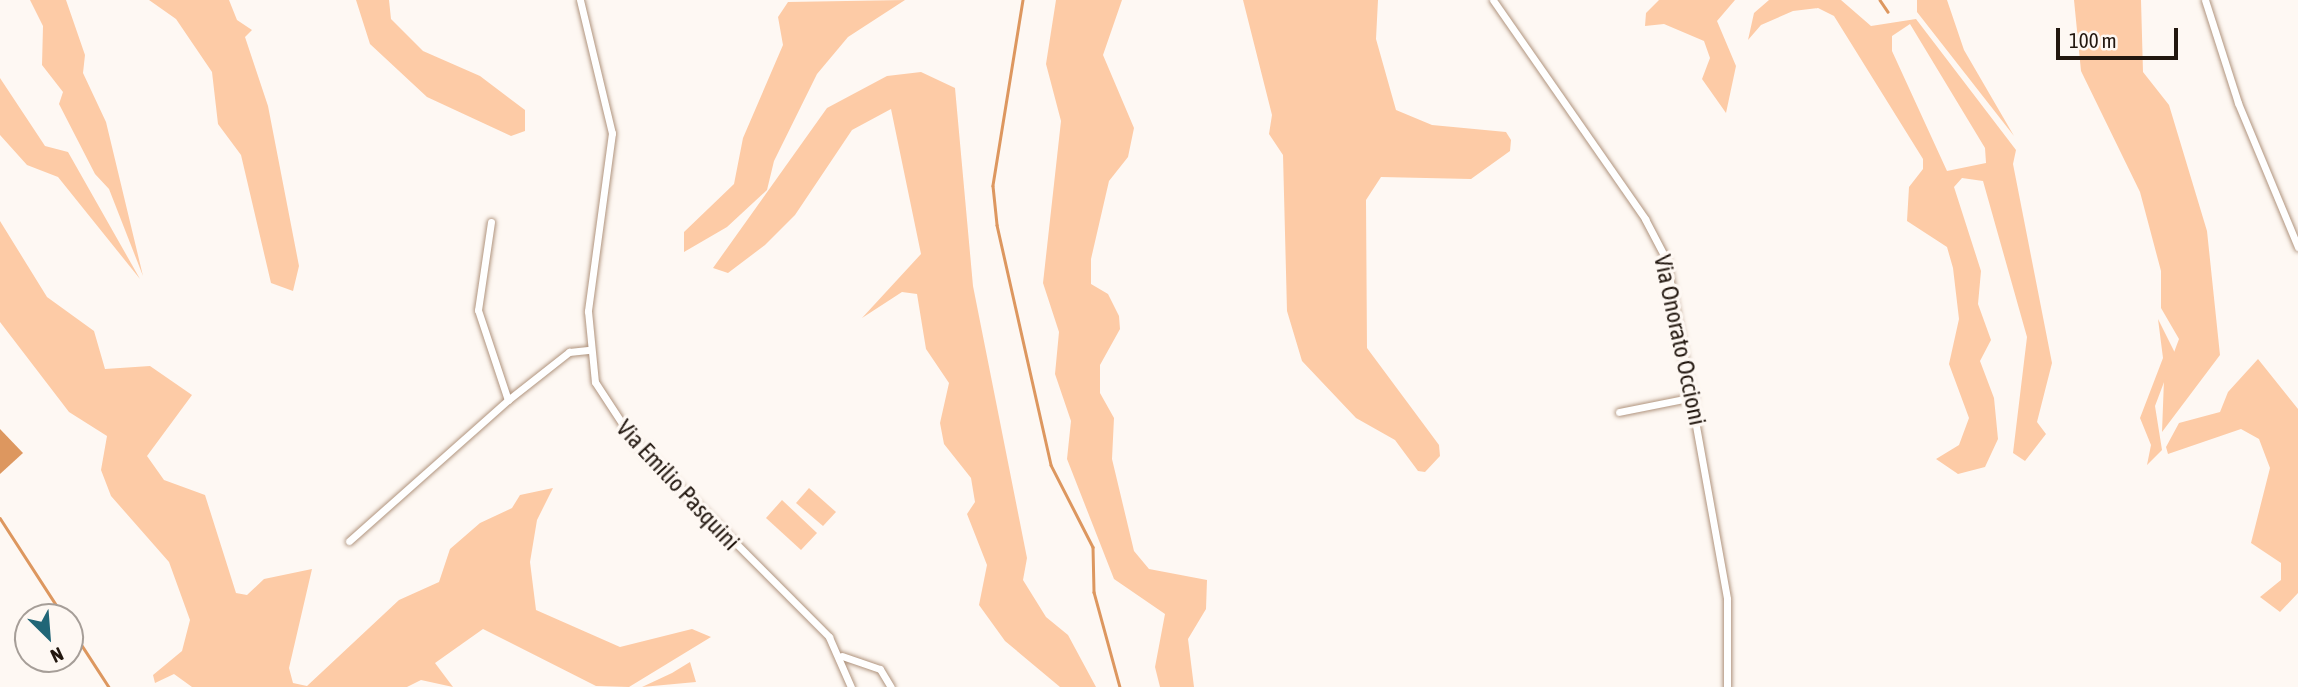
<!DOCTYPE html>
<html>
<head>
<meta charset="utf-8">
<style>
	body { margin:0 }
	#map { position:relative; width:2298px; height:687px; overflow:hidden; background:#fef8f3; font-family:"Asap Condensed",sans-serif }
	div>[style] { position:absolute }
	.green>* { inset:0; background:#fdcba6 }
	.water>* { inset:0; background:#dd975f }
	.stream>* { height:2.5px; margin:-1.25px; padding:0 1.25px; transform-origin:1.25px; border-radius:1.25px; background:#dd975f }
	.roads { filter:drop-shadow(0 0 2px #b0947e) drop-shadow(0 0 2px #b0947e) }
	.minor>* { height:7px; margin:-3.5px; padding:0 3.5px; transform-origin:3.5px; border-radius:3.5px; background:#fff }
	span { translate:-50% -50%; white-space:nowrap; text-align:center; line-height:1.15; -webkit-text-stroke:7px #fef8f3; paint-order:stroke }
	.street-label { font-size:24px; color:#22170f }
	.north { position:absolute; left:14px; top:603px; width:70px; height:70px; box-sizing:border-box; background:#fef8f3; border:2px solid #a69e98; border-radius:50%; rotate:155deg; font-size:19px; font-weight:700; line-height:28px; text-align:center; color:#22170f }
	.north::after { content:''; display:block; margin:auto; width:24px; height:32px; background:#216677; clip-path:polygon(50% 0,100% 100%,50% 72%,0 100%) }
	.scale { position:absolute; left:2056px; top:28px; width:122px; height:32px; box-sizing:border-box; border:4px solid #22170f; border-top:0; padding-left:9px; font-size:21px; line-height:24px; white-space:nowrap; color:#22170f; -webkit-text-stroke:5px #fef8f3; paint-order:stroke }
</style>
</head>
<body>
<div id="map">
	<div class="green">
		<div style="clip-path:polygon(30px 0,66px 0,85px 55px,83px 73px,106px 122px,143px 276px,109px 189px,95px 174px,59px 104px,63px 92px,42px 65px,43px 26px)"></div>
		<div style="clip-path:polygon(149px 0,229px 0,237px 20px,252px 30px,245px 37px,268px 106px,299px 266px,293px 291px,271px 283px,241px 155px,218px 124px,212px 72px,176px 19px)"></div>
		<div style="clip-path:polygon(356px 0,389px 0,391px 19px,423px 51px,480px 76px,525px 110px,525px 131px,511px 136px,427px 97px,370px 44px)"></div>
		<div style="clip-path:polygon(905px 0,848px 37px,817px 74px,774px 161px,767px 190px,727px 227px,684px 252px,684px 232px,734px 184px,743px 138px,783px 45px,778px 17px,788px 2px)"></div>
		<div style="clip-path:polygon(1056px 0,1122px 0,1103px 55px,1134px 128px,1128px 157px,1109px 181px,1091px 259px,1091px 284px,1108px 294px,1119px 316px,1120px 329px,1100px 365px,1100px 393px,1114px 418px,1112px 459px,1134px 551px,1149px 569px,1207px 580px,1206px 609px,1188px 639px,1194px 687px,1160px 687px,1155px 667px,1165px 614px,1114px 579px,1067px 459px,1071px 421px,1055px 374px,1059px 332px,1043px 283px,1061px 121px,1046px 64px)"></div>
		<div style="clip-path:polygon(1243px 0,1378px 0,1376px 39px,1396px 110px,1432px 125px,1506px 132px,1511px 140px,1510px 151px,1471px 179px,1381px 177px,1366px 200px,1367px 348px,1439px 445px,1440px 456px,1425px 472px,1418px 471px,1395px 440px,1356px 418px,1302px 361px,1287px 311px,1283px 155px,1269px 134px,1272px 115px)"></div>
		<div style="clip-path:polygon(1659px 0,1735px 0,1717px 21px,1736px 66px,1726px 113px,1702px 79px,1710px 58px,1704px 41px,1664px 24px,1645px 26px,1646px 13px)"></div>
		<div style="clip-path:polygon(evenodd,1769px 0,1841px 0,1871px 26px,1916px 19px,2016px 150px,2013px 164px,2052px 363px,2037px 422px,2046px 434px,2025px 461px,2013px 453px,2027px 337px,1983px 181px,1962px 178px,1954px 187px,1981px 271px,1978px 304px,1991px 340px,1980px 361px,1994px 398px,1998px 439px,1985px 467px,1958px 474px,1936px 459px,1959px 445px,1969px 418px,1949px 364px,1959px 319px,1953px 268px,1947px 247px,1907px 221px,1909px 187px,1923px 169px,1923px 159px,1834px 16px,1818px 8px,1793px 11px,1761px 25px,1748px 40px,1754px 13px,1769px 0,1910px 24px,1985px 148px,1986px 163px,1947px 171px,1892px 51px,1892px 36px,1910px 24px)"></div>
		<div style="clip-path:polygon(1917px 0,1947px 0,1964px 50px,2014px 136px,1917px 12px)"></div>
		<div style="clip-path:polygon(2074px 0,2141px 0,2143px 72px,2169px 105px,2207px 231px,2220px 355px,2162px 432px,2164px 379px,2179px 339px,2161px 308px,2161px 271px,2140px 192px,2081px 71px)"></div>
		<div style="clip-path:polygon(921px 72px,955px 88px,973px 286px,1027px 558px,1023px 580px,1046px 617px,1068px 635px,1096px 687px,1060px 687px,1005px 641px,979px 605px,987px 565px,967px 514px,975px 502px,971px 478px,944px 444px,940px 423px,949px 383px,926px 349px,917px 294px,902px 292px,862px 318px,921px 254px,891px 109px,852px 130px,795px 215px,765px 245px,728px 273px,713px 268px,827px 108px,887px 76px)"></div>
		<div style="clip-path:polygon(0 78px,45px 146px,68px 152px,140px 279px,58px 177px,27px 165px,0 135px)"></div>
		<div style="clip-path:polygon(0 221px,47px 297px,94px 331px,105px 369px,150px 366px,192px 395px,147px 456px,164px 480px,205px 495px,236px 593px,247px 595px,264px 579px,312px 569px,289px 668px,293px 683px,307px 686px,399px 600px,439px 582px,450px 549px,480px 523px,512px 508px,520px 495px,553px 488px,537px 520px,530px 562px,536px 610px,620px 647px,692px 629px,711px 637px,629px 687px,596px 686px,483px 629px,435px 663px,453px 687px,421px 680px,407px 687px,192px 687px,174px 674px,155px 683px,153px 675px,182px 651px,190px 620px,169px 562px,111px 496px,101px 470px,107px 436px,69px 412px,0 322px)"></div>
		<div style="clip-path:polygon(2158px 319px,2175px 353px,2155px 406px,2162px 450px,2147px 465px,2151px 445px,2140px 418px,2163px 358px)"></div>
		<div style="clip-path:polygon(2258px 359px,2298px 409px,2298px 593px,2280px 612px,2260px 597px,2281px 580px,2281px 563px,2251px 543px,2270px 468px,2259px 439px,2241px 429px,2168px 454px,2166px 447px,2179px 423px,2220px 412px,2228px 392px)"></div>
		<div style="clip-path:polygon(809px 488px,836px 512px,823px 526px,796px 503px)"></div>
		<div style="clip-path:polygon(782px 500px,817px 533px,801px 550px,766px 518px)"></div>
		<div style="clip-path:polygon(690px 662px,696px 682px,642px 687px,672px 673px)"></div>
	</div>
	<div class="water">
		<div style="clip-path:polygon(0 429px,23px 453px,0 474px)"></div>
	</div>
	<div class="stream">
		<div style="left:1023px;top:0;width:188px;rotate:99.2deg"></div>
		<div style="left:993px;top:186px;width:39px;rotate:84deg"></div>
		<div style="left:997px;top:225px;width:246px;rotate:77.3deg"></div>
		<div style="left:1051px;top:465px;width:92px;rotate:62.9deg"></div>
		<div style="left:1093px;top:547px;width:45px;rotate:88.7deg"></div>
		<div style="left:1094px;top:592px;width:98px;rotate:74.7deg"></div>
		<div style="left:1880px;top:0;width:14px;rotate:56deg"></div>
		<div style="left:0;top:518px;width:118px;rotate:57.1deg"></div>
		<div style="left:70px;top:627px;width:72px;rotate:57deg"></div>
	</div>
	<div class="roads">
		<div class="minor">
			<div style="left:580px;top:0;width:137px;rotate:76.5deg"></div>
			<div style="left:612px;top:133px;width:180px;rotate:97.7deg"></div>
			<div style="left:588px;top:311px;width:71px;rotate:84.4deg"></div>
			<div style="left:595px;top:382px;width:69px;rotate:56.8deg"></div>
			<div style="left:633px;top:440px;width:278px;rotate:45.1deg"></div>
			<div style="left:829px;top:637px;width:55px;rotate:66.3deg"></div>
			<div style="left:1493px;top:0;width:267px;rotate:55.2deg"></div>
			<div style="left:1645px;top:219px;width:45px;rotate:62.3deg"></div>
			<div style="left:1666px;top:259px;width:345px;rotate:79.8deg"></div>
			<div style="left:1727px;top:599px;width:88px;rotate:90deg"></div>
			<div style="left:2205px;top:0;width:108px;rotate:72.2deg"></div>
			<div style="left:2238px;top:103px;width:156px;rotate:67.4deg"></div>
			<div style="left:491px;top:222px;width:89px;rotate:98.4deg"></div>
			<div style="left:478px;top:310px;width:95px;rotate:71.6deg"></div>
			<div style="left:1619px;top:412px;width:76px;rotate:-11.3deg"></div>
			<div style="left:349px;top:541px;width:213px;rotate:-41.6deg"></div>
			<div style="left:508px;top:400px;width:78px;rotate:-38.2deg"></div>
			<div style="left:569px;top:352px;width:19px;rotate:-6deg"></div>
			<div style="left:842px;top:656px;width:40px;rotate:18.9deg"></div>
			<div style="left:880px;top:669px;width:21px;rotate:59deg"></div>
		</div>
	</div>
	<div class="street-label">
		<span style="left:1680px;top:340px;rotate:78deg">Via Onorato Occioni</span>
		<span style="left:678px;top:485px;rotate:47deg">Via Emilio Pasquini</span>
	</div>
	<div class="north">N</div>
	<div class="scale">100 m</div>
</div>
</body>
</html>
